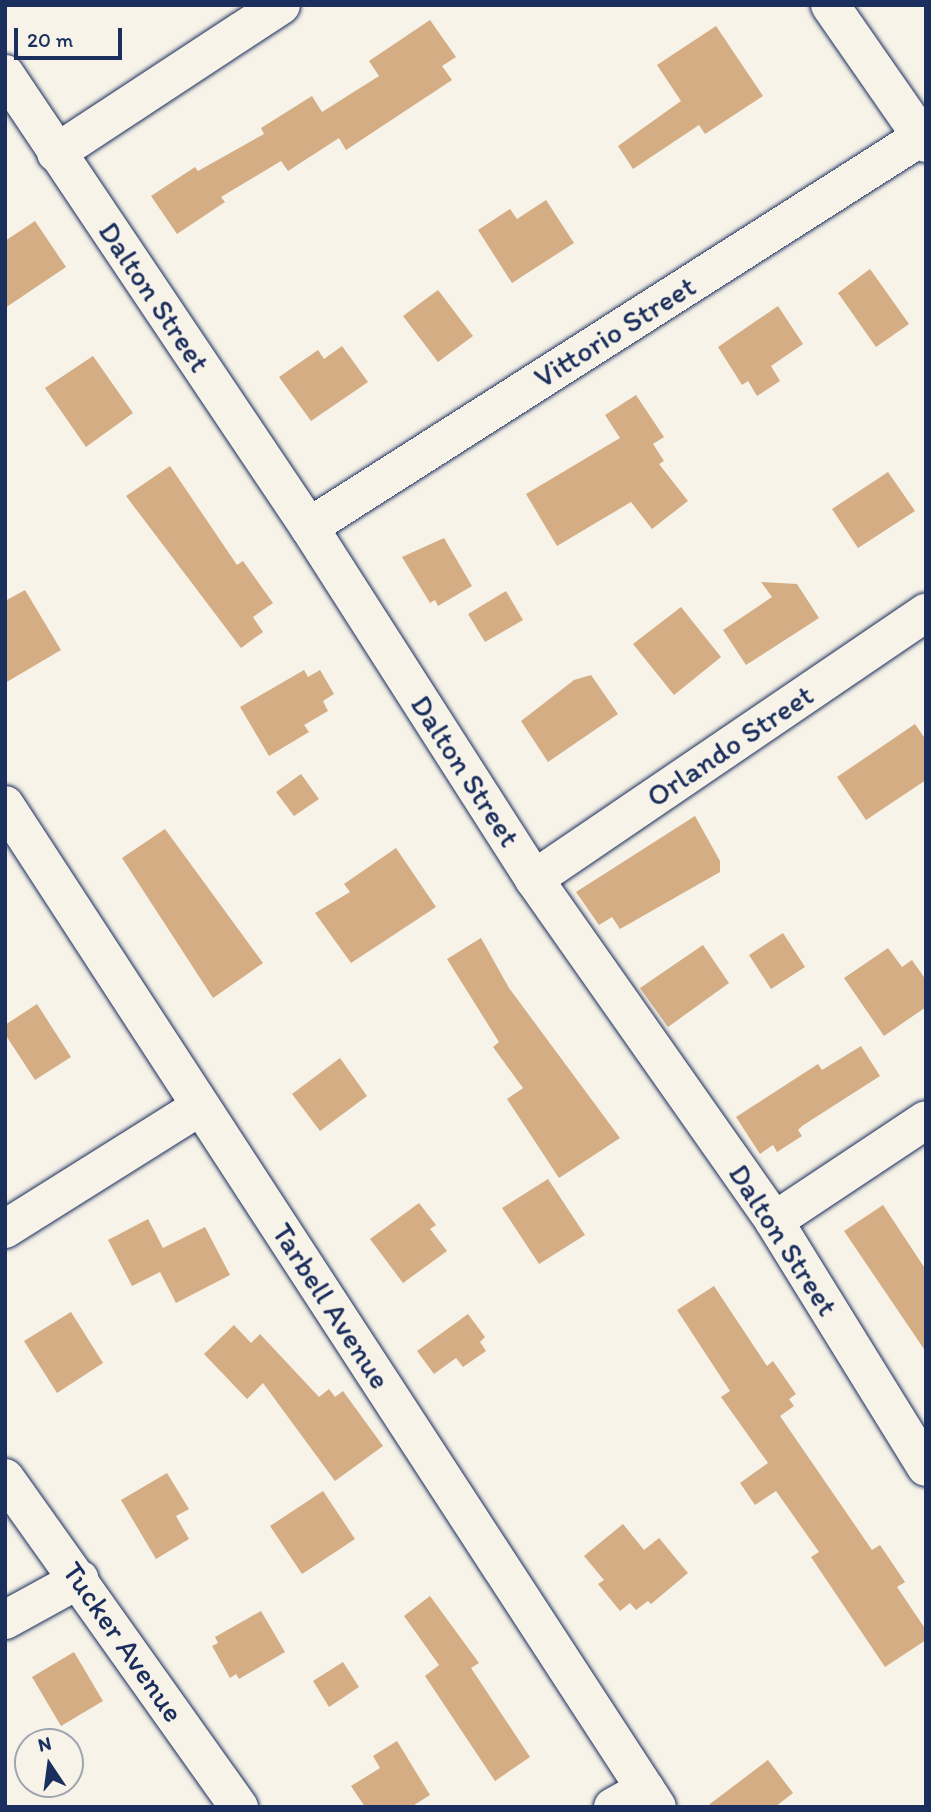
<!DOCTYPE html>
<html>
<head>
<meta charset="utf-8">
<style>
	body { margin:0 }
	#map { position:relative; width:931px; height:1812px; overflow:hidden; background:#f7f3e8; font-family:Itim,sans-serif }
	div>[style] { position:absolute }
	.building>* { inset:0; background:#d4ad85 }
	.roads { filter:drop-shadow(0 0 2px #1b2f5e) drop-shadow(0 0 2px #1b2f5e) }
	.minor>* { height:38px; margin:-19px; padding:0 19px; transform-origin:19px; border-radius:19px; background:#f7f3e8 }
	span { translate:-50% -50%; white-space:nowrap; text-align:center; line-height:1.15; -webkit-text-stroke:5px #f7f3e8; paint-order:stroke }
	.street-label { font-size:30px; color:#1b2f5e }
	.frame { position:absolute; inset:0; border:7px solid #1b2f5e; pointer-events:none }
	.north { position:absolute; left:14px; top:1728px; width:70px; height:70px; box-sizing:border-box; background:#f7f3e8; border:2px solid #9fa5b1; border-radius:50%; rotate:347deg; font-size:19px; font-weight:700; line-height:28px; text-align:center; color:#1b2f5e }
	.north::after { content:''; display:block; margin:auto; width:24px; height:32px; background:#1b2f5e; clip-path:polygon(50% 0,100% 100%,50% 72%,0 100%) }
	.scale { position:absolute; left:14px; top:28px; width:108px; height:32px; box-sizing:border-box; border:4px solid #1b2f5e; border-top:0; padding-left:9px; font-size:21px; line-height:24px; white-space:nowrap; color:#1b2f5e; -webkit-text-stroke:5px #f7f3e8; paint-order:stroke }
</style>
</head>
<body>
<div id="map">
	<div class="building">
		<div style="clip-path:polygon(430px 20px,456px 57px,442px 66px,452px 80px,346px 150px,339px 138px,288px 171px,281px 161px,221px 197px,225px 202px,177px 234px,151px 196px,195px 167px,198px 171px,264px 134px,261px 128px,312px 96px,322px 112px,379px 76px,369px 61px)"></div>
		<div style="clip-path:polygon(716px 26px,763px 96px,705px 134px,699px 125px,633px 169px,618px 146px,681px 101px,657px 65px)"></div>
		<div style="clip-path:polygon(546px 200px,574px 243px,512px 283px,478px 230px,510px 209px,517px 219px)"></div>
		<div style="clip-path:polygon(35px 221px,66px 267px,5px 308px,5px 241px)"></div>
		<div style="clip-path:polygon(870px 269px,909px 324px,876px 347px,838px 293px)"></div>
		<div style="clip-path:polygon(438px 290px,473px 336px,438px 362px,403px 316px)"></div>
		<div style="clip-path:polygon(778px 306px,803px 344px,771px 366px,780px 381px,757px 396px,748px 381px,742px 385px,718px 347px)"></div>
		<div style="clip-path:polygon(342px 346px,368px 382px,311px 421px,279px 377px,318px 350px,324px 359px)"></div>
		<div style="clip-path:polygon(93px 356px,133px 413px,86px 447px,45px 388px)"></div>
		<div style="clip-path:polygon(636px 395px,664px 437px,653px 444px,664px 461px,659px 464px,688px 501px,652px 529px,631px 502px,557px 546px,526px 494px,620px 438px,605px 415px)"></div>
		<div style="clip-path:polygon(170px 466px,237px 565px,243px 561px,273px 603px,253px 617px,263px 632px,241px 648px,126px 496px)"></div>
		<div style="clip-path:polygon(888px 472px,915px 511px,858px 548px,832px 509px)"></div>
		<div style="clip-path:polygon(444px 538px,472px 586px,438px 606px,435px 600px,430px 603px,402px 557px)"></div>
		<div style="clip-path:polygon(761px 582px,797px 584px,819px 618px,746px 665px,723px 630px,772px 597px)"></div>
		<div style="clip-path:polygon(25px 590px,61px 650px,5px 683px,5px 601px)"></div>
		<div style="clip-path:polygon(506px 591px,523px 620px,485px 642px,468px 614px)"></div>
		<div style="clip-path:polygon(681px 607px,721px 657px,674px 695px,633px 644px)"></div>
		<div style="clip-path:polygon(304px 670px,308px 677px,320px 670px,334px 694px,323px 701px,328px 711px,304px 725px,309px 732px,269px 756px,240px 707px)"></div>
		<div style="clip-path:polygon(591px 675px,618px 714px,548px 762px,521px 721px,574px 680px)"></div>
		<div style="clip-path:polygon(915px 724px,926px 740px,926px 780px,866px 820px,837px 777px)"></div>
		<div style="clip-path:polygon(301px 774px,319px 799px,294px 816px,276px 792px)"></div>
		<div style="clip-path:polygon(695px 816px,720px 861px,720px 872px,620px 929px,612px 917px,599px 925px,576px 892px)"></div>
		<div style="clip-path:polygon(165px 829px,263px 963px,213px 998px,122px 858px)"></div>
		<div style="clip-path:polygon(396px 848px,436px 907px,351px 963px,315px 913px,350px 892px,344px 884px)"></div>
		<div style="clip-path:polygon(783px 933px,805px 967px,771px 989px,749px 955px)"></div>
		<div style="clip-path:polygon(481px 938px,509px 988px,620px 1138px,559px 1178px,507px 1099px,523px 1088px,493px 1047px,499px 1042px,447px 959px)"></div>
		<div style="clip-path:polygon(703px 945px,729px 983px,668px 1027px,640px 988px)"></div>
		<div style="clip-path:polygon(888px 948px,902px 967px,912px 960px,926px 980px,926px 1007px,884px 1036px,844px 978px)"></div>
		<div style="clip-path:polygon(37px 1004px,71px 1057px,35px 1080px,5px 1034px,5px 1025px)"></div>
		<div style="clip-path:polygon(861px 1046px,880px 1076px,802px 1126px,798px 1130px,802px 1136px,777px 1152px,773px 1145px,760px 1154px,736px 1117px,818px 1064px,822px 1070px)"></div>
		<div style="clip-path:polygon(340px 1058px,367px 1096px,320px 1131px,292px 1094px)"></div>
		<div style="clip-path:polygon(548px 1179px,585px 1235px,539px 1264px,502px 1208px)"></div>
		<div style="clip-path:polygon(419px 1203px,436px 1225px,430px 1229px,447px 1251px,403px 1283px,370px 1239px)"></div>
		<div style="clip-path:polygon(883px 1205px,926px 1270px,926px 1352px,844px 1231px)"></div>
		<div style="clip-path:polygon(148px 1219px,163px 1248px,205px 1227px,230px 1275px,176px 1303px,160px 1272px,132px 1286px,108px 1240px)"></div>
		<div style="clip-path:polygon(714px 1286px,767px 1366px,773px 1361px,796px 1394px,789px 1399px,794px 1406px,780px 1416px,872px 1550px,880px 1545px,905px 1582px,897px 1587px,926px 1630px,926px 1640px,885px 1667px,811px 1557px,819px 1552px,776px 1491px,755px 1505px,740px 1483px,768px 1463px,721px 1397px,730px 1391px,677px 1310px)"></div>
		<div style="clip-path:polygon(71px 1312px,103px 1363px,57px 1393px,24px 1341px)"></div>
		<div style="clip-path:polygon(468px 1314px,485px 1337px,480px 1342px,486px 1351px,463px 1367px,456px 1358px,434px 1374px,417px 1351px)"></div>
		<div style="clip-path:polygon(234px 1325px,251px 1343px,260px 1334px,319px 1397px,329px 1389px,335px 1397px,343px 1391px,383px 1446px,335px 1481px,263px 1383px,247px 1399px,204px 1354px)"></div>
		<div style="clip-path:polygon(167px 1473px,189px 1509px,176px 1516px,189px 1539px,156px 1559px,121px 1500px)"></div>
		<div style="clip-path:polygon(323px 1491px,355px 1539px,302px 1574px,270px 1526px)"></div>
		<div style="clip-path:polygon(623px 1524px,644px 1550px,659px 1538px,688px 1573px,651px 1604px,648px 1601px,636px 1610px,630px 1603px,620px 1611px,598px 1584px,604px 1580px,584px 1556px)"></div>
		<div style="clip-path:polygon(430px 1596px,479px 1663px,471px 1668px,530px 1757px,495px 1781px,425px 1676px,439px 1665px,404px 1616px)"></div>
		<div style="clip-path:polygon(261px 1611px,285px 1652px,239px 1679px,236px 1674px,230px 1678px,212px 1646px,218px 1643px,215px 1637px)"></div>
		<div style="clip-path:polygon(74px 1652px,103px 1701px,61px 1726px,32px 1677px)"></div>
		<div style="clip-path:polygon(343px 1662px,359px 1687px,329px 1707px,313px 1681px)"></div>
		<div style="clip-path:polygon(397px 1741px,430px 1795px,411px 1807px,365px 1807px,351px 1786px,380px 1768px,373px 1756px)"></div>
		<div style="clip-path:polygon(768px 1760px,793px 1793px,775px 1807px,706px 1807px)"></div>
	</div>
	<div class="roads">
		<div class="minor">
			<div style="left:830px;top:5px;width:168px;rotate:55.2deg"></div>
			<div style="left:5px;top:74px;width:546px;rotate:56.14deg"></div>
			<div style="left:309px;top:527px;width:418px;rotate:57.4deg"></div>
			<div style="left:534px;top:879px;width:418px;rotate:54.9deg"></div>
			<div style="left:774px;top:1221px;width:289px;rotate:58.3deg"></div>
			<div style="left:56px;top:153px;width:269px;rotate:-33.3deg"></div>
			<div style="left:309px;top:527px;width:726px;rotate:-32.51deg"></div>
			<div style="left:5px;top:805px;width:1195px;rotate:56.95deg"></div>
			<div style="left:534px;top:879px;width:474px;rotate:-34.2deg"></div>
			<div style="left:774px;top:1221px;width:182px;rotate:-33.6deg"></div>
			<div style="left:5px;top:1229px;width:231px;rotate:-32.1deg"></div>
			<div style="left:5px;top:1478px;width:404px;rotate:54.6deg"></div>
			<div style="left:5px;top:1620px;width:85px;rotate:-28.7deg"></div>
			<div style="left:613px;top:1807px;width:37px;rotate:-29deg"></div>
		</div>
	</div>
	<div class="street-label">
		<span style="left:154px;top:297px;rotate:56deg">Dalton Street</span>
		<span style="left:615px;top:332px;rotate:-32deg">Vittorio Street</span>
		<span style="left:730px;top:746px;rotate:-34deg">Orlando Street</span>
		<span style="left:465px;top:771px;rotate:57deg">Dalton Street</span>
		<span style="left:783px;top:1240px;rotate:57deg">Dalton Street</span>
		<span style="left:331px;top:1306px;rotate:57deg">Tarbell Avenue</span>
		<span style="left:123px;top:1642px;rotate:55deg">Tucker Avenue</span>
	</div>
	<div class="frame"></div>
	<div class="north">N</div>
	<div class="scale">20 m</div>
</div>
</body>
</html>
